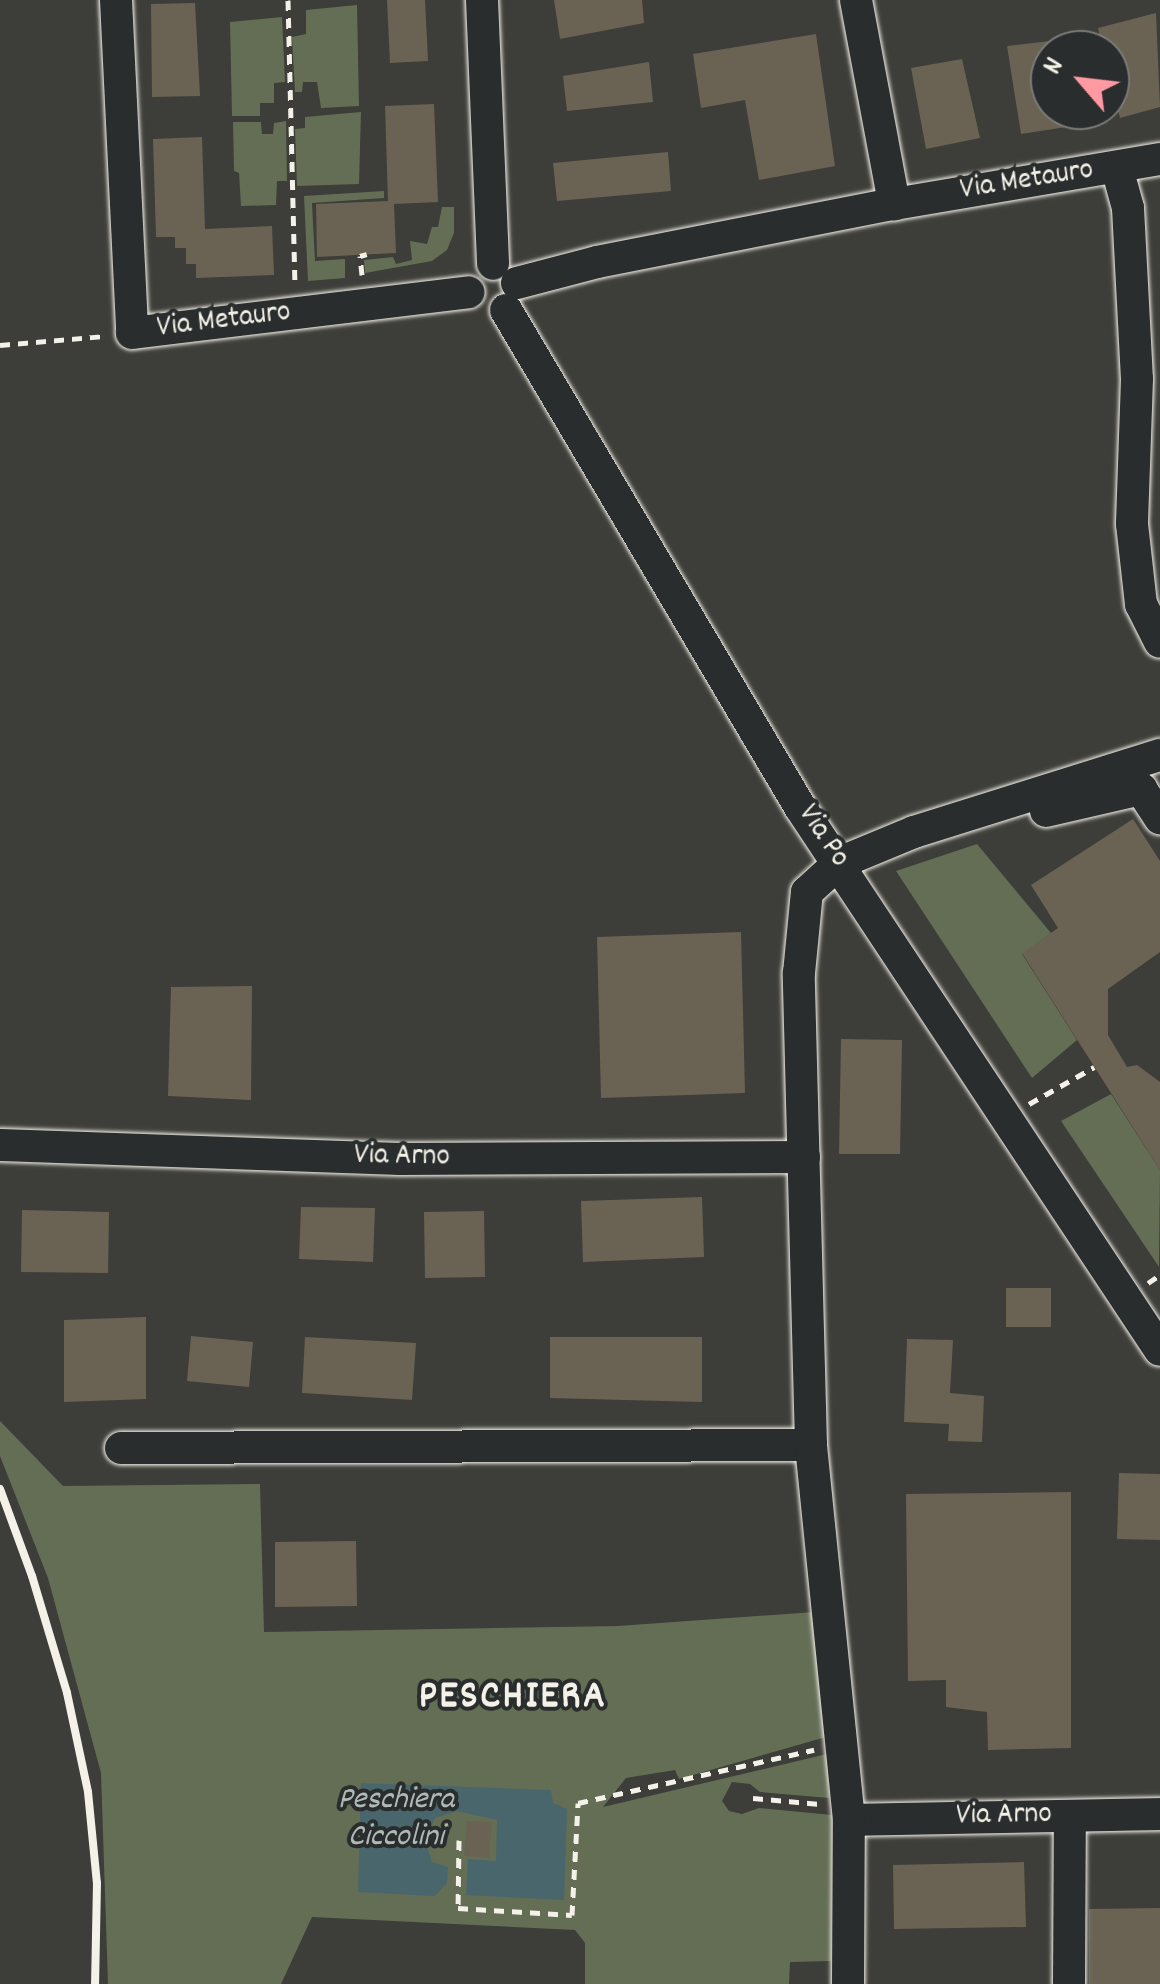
<!DOCTYPE html>
<html>
<head>
<meta charset="utf-8">
<style>
	body { margin:0 }
	#map { position:relative; width:1160px; height:1984px; overflow:hidden; background:#3d3d39; font-family:Dekko,sans-serif }
	div>[style] { position:absolute }
	.green>* { inset:0; background:#646e55 }
	.water>* { inset:0; background:#48666b }
	.building>* { inset:0; background:#6a6353 }
	.path>* { height:5px; margin-top:-2.5px; transform-origin:0; background:repeating-linear-gradient(90deg,#f4f1e8 0 10px,transparent 0 18px) }
	.roads { filter:drop-shadow(0 0 2px #f4f1e8) drop-shadow(0 0 2px #f4f1e8) }
	.minor>* { height:32px; margin:-16px; padding:0 16px; transform-origin:16px; border-radius:16px; background:#2a2d2e }
	.rail>* { height:8px; margin:-4px; padding:0 4px; transform-origin:4px; border-radius:4px; background:#f4f1e8 }
	span { translate:-50% -50%; white-space:nowrap; text-align:center; line-height:1.15; -webkit-text-stroke:8px #2a2d2e; paint-order:stroke }
	.street-label { font-size:30px; color:#f4f1e8 }
	.water-label { font-size:32px; color:#afb9b6; font-style:italic }
	.district-label { font-size:40px; color:#f4f1e8; font-weight:700; letter-spacing:2.5px }
	.north { position:absolute; left:1030px; top:30px; width:100px; height:100px; box-sizing:border-box; background:#2a2d2e; border:2px solid #7b7b78; border-radius:50%; rotate:298deg; font-size:28px; font-weight:700; line-height:40px; text-align:center; color:#f4f1e8 }
	.north::after { content:''; display:block; margin:auto; width:35px; height:45px; background:#ff9aa2; clip-path:polygon(50% 0,100% 100%,50% 72%,0 100%) }
</style>
</head>
<body>
<div id="map">
	<div class="green">
		<div style="clip-path:polygon(357px 5px,359px 106px,321px 108px,317px 82px,303px 82px,302px 92px,295px 92px,292px 37px,306px 34px,306px 10px)"></div>
		<div style="clip-path:polygon(282px 17px,285px 82px,274px 83px,274px 103px,260px 103px,260px 116px,232px 116px,230px 22px)"></div>
		<div style="clip-path:polygon(361px 112px,359px 184px,297px 186px,295px 129px,305px 128px,305px 117px)"></div>
		<div style="clip-path:polygon(286px 121px,287px 181px,277px 181px,276px 205px,241px 206px,239px 173px,234px 171px,233px 122px,261px 122px,262px 134px,273px 134px,274px 123px)"></div>
		<div style="clip-path:polygon(384px 191px,384px 198px,312px 203px,315px 261px,345px 259px,345px 278px,308px 281px,304px 196px)"></div>
		<div style="clip-path:polygon(442px 207px,454px 207px,454px 233px,447px 250px,432px 261px,365px 273px,364px 260px,393px 257px,396px 264px,412px 260px,410px 241px,427px 244px,432px 227px,438px 227px)"></div>
		<div style="clip-path:polygon(977px 844px,1051px 933px,1022px 954px,1077px 1040px,1032px 1078px,896px 871px)"></div>
		<div style="clip-path:polygon(1111px 1094px,1160px 1170px,1159px 1267px,1061px 1121px)"></div>
		<div style="clip-path:polygon(0 1421px,63px 1486px,260px 1484px,264px 1632px,618px 1626px,815px 1612px,826px 1737px,679px 1779px,675px 1770px,626px 1778px,603px 1807px,827px 1754px,829px 1798px,760px 1792px,750px 1784px,732px 1782px,722px 1801px,729px 1811px,742px 1814px,759px 1808px,832px 1815px,831px 1961px,790px 1962px,789px 1984px,585px 1984px,585px 1943px,575px 1930px,312px 1917px,281px 1984px,108px 1984px,101px 1773px,48px 1578px,0 1456px)"></div>
	</div>
	<div class="water">
		<div style="clip-path:polygon(361px 1783px,551px 1790px,553px 1803px,567px 1809px,564px 1900px,466px 1895px,468px 1859px,496px 1861px,497px 1820px,457px 1811px,435px 1818px,425px 1840px,432px 1862px,448px 1867px,447px 1883px,435px 1896px,358px 1892px)"></div>
	</div>
	<div class="building">
		<div style="clip-path:polygon(387px 0,425px 0,428px 61px,390px 63px)"></div>
		<div style="clip-path:polygon(554px 0,642px 0,644px 23px,560px 39px)"></div>
		<div style="clip-path:polygon(195px 3px,200px 96px,152px 97px,151px 4px)"></div>
		<div style="clip-path:polygon(1156px 13px,1160px 107px,1120px 118px,1110px 78px,1110px 50px,1103px 50px,1098px 28px)"></div>
		<div style="clip-path:polygon(816px 34px,835px 166px,759px 180px,745px 100px,701px 108px,693px 54px)"></div>
		<div style="clip-path:polygon(1050px 41px,1050px 110px,1091px 110px,1092px 123px,1021px 134px,1007px 46px)"></div>
		<div style="clip-path:polygon(962px 59px,980px 138px,926px 149px,911px 68px)"></div>
		<div style="clip-path:polygon(649px 62px,653px 102px,567px 111px,563px 76px)"></div>
		<div style="clip-path:polygon(434px 104px,438px 202px,394px 204px,396px 253px,317px 257px,316px 204px,388px 201px,385px 106px)"></div>
		<div style="clip-path:polygon(202px 137px,205px 229px,272px 226px,274px 275px,196px 278px,196px 264px,186px 264px,186px 248px,175px 248px,175px 237px,156px 237px,153px 139px)"></div>
		<div style="clip-path:polygon(668px 152px,671px 191px,557px 201px,553px 163px)"></div>
		<div style="clip-path:polygon(1133px 819px,1160px 861px,1160px 952px,1108px 989px,1108px 1035px,1127px 1067px,1137px 1065px,1160px 1082px,1160px 1170px,1022px 953px,1058px 928px,1031px 885px)"></div>
		<div style="clip-path:polygon(741px 932px,745px 1093px,601px 1098px,597px 937px)"></div>
		<div style="clip-path:polygon(252px 986px,251px 1100px,168px 1096px,171px 987px)"></div>
		<div style="clip-path:polygon(841px 1039px,902px 1040px,900px 1154px,839px 1154px)"></div>
		<div style="clip-path:polygon(702px 1197px,704px 1257px,583px 1262px,581px 1201px)"></div>
		<div style="clip-path:polygon(301px 1207px,375px 1208px,373px 1262px,299px 1259px)"></div>
		<div style="clip-path:polygon(22px 1210px,109px 1212px,108px 1273px,21px 1272px)"></div>
		<div style="clip-path:polygon(484px 1211px,485px 1277px,425px 1278px,424px 1212px)"></div>
		<div style="clip-path:polygon(1006px 1288px,1051px 1288px,1051px 1327px,1006px 1327px)"></div>
		<div style="clip-path:polygon(146px 1317px,146px 1399px,64px 1402px,64px 1320px)"></div>
		<div style="clip-path:polygon(191px 1336px,253px 1342px,249px 1387px,187px 1381px)"></div>
		<div style="clip-path:polygon(305px 1337px,416px 1343px,412px 1400px,302px 1393px)"></div>
		<div style="clip-path:polygon(550px 1337px,702px 1337px,702px 1402px,550px 1398px)"></div>
		<div style="clip-path:polygon(907px 1339px,953px 1340px,950px 1393px,984px 1396px,982px 1442px,948px 1441px,949px 1424px,904px 1422px)"></div>
		<div style="clip-path:polygon(1119px 1473px,1160px 1474px,1160px 1540px,1117px 1539px)"></div>
		<div style="clip-path:polygon(1071px 1492px,1071px 1748px,988px 1750px,987px 1712px,946px 1707px,946px 1680px,908px 1681px,906px 1494px)"></div>
		<div style="clip-path:polygon(356px 1541px,357px 1606px,275px 1607px,275px 1542px)"></div>
		<div style="clip-path:polygon(467px 1821px,492px 1822px,489px 1858px,464px 1856px)"></div>
		<div style="clip-path:polygon(1024px 1862px,1026px 1927px,894px 1929px,893px 1865px)"></div>
		<div style="clip-path:polygon(1160px 1908px,1160px 1984px,1089px 1984px,1089px 1909px)"></div>
	</div>
	<div class="path">
		<div style="left:288px;top:0;width:286px;rotate:88.6deg"></div>
		<div style="left:362px;top:275px;width:19px;rotate:-96deg"></div>
		<div style="left:360px;top:256px;width:7px;rotate:-16deg"></div>
		<div style="left:0;top:345px;width:104px;rotate:-4.9deg"></div>
		<div style="left:1029px;top:1104px;width:75px;rotate:-29.6deg"></div>
		<div style="left:1148px;top:1283px;width:14px;rotate:-34deg"></div>
		<div style="left:753px;top:1798px;width:67px;rotate:5.1deg"></div>
		<div style="left:459px;top:1840px;width:68px;rotate:90.8deg"></div>
		<div style="left:458px;top:1908px;width:114px;rotate:3.5deg"></div>
		<div style="left:572px;top:1915px;width:112px;rotate:-86.9deg"></div>
		<div style="left:578px;top:1803px;width:242px;rotate:-12.7deg"></div>
	</div>
	<div class="roads">
		<div class="minor">
			<div style="left:116px;top:0;width:333px;rotate:87.2deg"></div>
			<div style="left:132px;top:333px;width:339px;rotate:-6.9deg"></div>
			<div style="left:482px;top:0;width:264px;rotate:87.6deg"></div>
			<div style="left:856px;top:0;width:208px;rotate:79.4deg"></div>
			<div style="left:1117px;top:168px;width:41px;rotate:74.6deg"></div>
			<div style="left:1128px;top:208px;width:171px;rotate:87deg"></div>
			<div style="left:1137px;top:379px;width:145px;rotate:92deg"></div>
			<div style="left:1132px;top:524px;width:81px;rotate:83.6deg"></div>
			<div style="left:1141px;top:604px;width:42px;rotate:63.4deg"></div>
			<div style="left:517px;top:283px;width:83px;rotate:-14.7deg"></div>
			<div style="left:597px;top:262px;width:303px;rotate:-11.1deg"></div>
			<div style="left:894px;top:204px;width:270px;rotate:-9.6deg"></div>
			<div style="left:506px;top:310px;width:577px;rotate:59.39deg"></div>
			<div style="left:800px;top:807px;width:651px;rotate:56.46deg"></div>
			<div style="left:1046px;top:811px;width:98px;rotate:-13deg"></div>
			<div style="left:1141px;top:789px;width:35px;rotate:57deg"></div>
			<div style="left:1px;top:1145px;width:399px;rotate:2deg"></div>
			<div style="left:400px;top:1159px;width:404px;rotate:-0.3deg"></div>
			<div style="left:121px;top:1448px;width:690px;rotate:-0.25deg"></div>
			<div style="left:849px;top:1820px;width:311px;rotate:-1.1deg"></div>
			<div style="left:848px;top:1984px;width:164px;rotate:-89.7deg"></div>
			<div style="left:849px;top:1820px;width:377px;rotate:-95.8deg"></div>
			<div style="left:811px;top:1445px;width:472px;rotate:-91.5deg"></div>
			<div style="left:799px;top:973px;width:81px;rotate:-84.4deg"></div>
			<div style="left:807px;top:892px;width:43px;rotate:-42.2deg"></div>
			<div style="left:839px;top:863px;width:81px;rotate:-22.5deg"></div>
			<div style="left:914px;top:832px;width:258px;rotate:-17.4deg"></div>
			<div style="left:1069px;top:1984px;width:168px;rotate:-89.7deg"></div>
		</div>
	</div>
	<div class="rail">
		<div style="left:0;top:1489px;width:93px;rotate:69.8deg"></div>
		<div style="left:32px;top:1576px;width:122px;rotate:73.3deg"></div>
		<div style="left:67px;top:1693px;width:101px;rotate:78deg"></div>
		<div style="left:88px;top:1792px;width:91px;rotate:84.4deg"></div>
		<div style="left:97px;top:1883px;width:101px;rotate:91.1deg"></div>
	</div>
	<div class="street-label">
		<span style="left:1027px;top:182px;rotate:-9deg">Via Metauro</span>
		<span style="left:224px;top:322px;rotate:-7deg">Via Metauro</span>
		<span style="left:822px;top:837px;rotate:56deg">Via Po</span>
		<span style="left:402px;top:1158px;rotate:1deg">Via Arno</span>
		<span style="left:1004px;top:1817px;rotate:-1deg">Via Arno</span>
	</div>
	<div class="water-label">
		<span style="left:396px;top:1820px">Peschiera<br>Ciccolini</span>
	</div>
	<div class="district-label">
		<span style="left:513px;top:1699px">PESCHIERA</span>
	</div>
	<div class="north">N</div>
</div>
</body>
</html>
